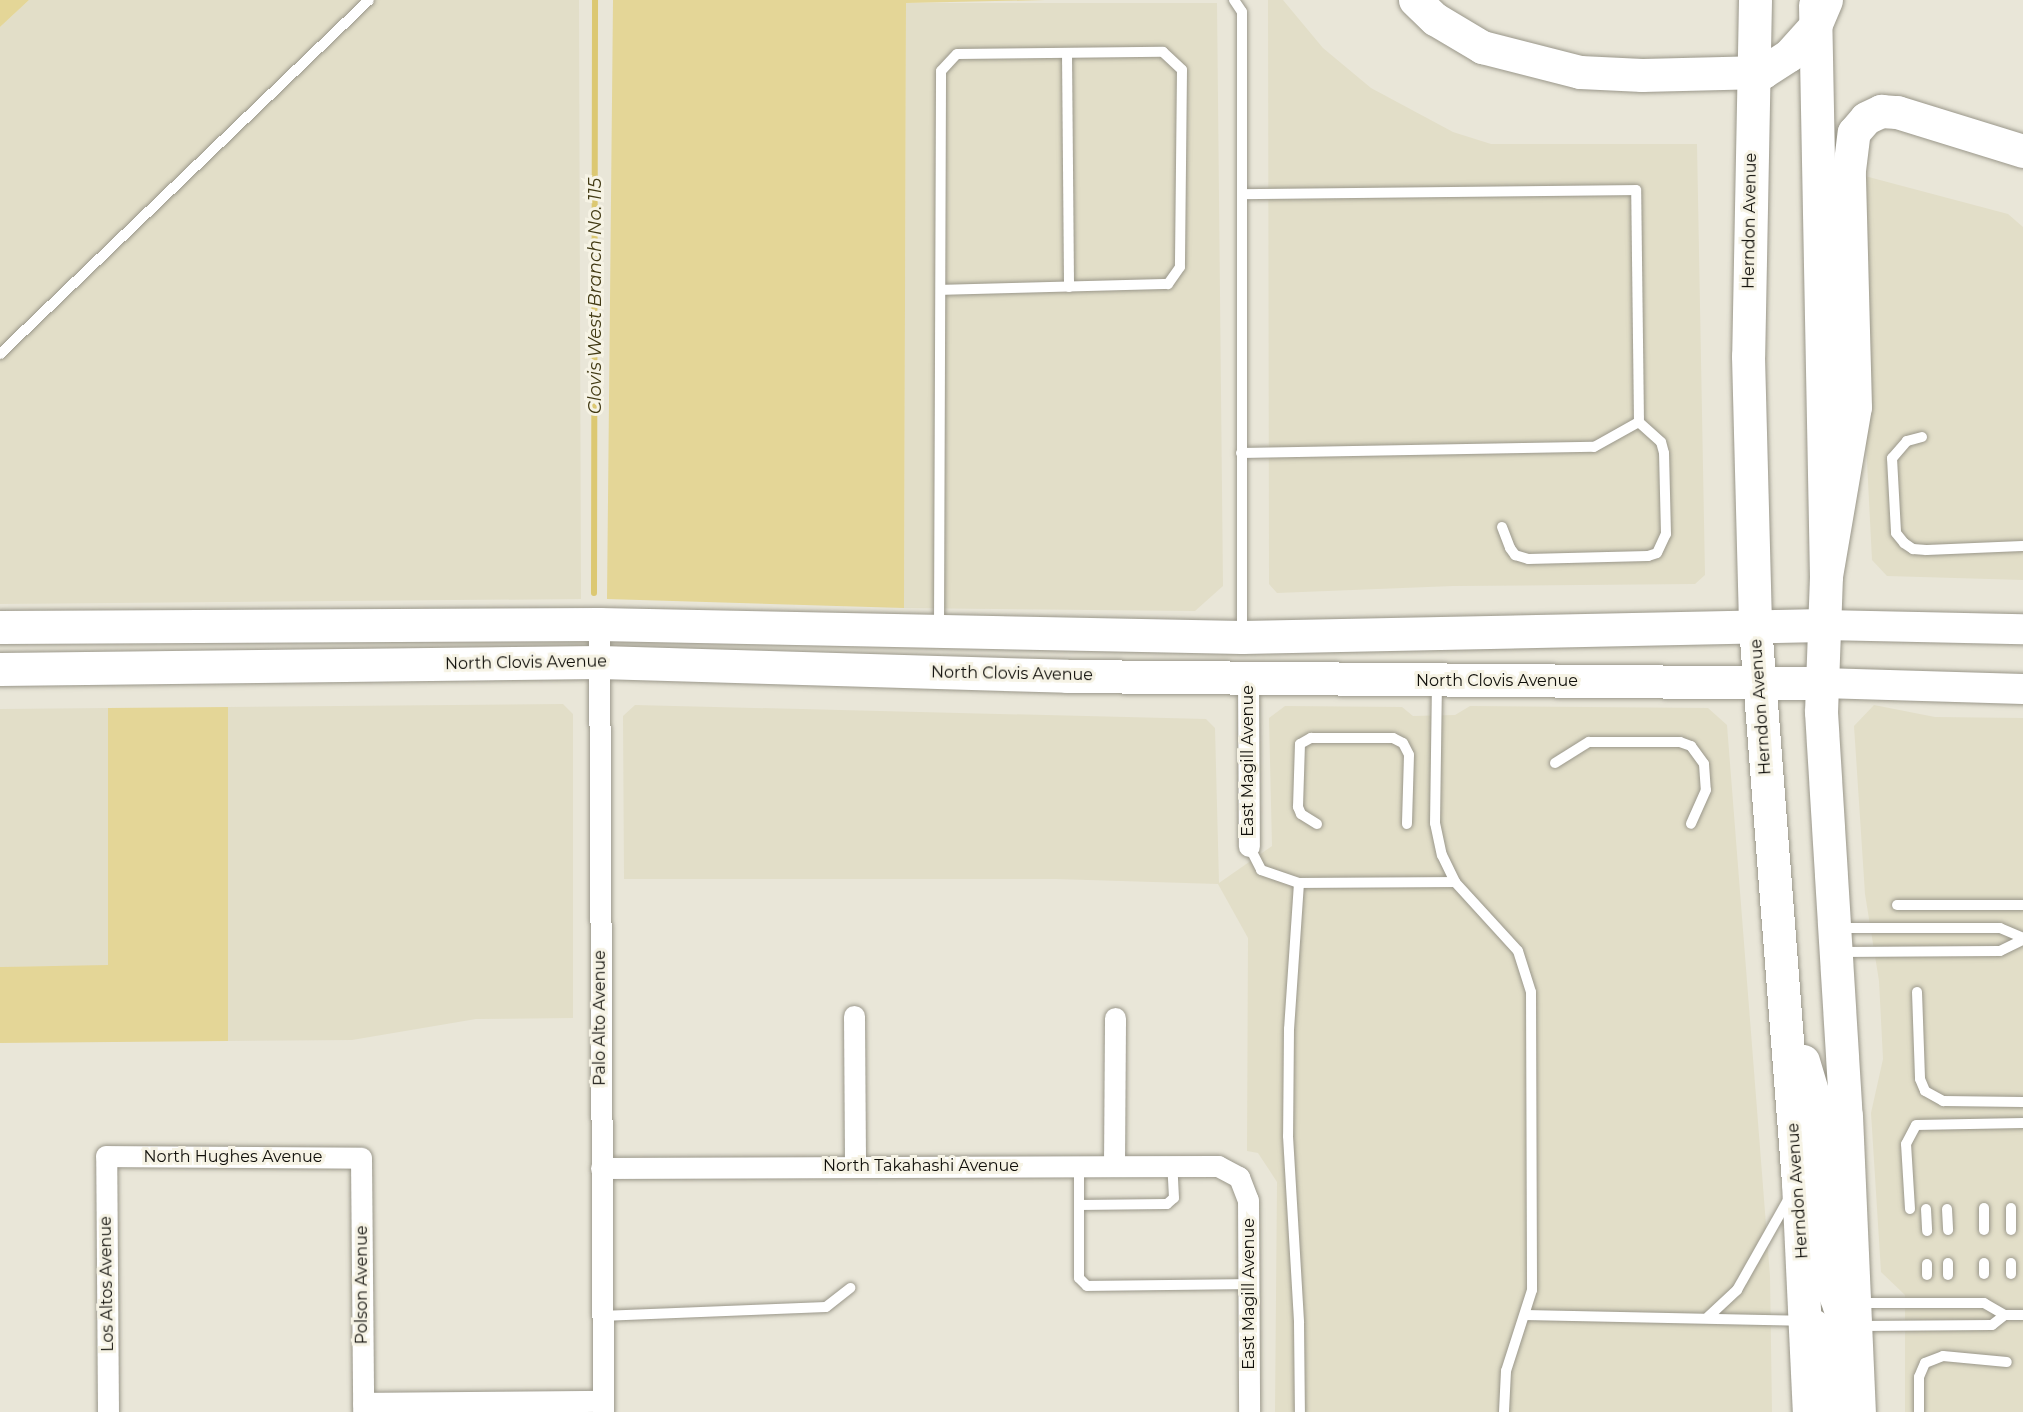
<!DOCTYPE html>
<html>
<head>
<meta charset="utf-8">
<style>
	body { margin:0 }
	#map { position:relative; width:2023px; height:1412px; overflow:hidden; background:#e9e6d8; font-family:Montserrat,sans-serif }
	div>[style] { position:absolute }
	.built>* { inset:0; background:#e2dec8 }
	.green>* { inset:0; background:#e4d697 }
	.stream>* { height:6px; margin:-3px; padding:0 3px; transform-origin:3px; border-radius:3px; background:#dcc872 }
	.roads { filter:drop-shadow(0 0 2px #9a978a) drop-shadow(0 0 2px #9a978a) }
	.service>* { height:10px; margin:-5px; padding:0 5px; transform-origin:5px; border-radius:5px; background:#fff }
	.minor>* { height:21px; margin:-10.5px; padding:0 10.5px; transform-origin:10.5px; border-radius:10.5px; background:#fff }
	.secondary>* { height:30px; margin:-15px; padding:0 15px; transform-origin:15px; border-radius:15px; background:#fff }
	.primary>* { height:33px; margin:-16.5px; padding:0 16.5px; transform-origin:16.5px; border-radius:16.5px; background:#fff }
	.motorway>* { height:33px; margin:-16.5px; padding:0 16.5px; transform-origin:16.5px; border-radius:16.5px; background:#fff }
	span { translate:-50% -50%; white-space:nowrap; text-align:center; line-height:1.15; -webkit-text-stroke:6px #f6f3e5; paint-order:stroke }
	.street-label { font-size:16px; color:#100f0a }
	.water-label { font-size:18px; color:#423a14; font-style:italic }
</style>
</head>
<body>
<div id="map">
	<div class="built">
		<div style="clip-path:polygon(29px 0,579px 0,581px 599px,0 604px,0 27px)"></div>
		<div style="clip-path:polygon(1268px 0,1283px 0,1323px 48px,1371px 88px,1453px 132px,1491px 144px,1697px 144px,1705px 575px,1695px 584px,1453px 586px,1277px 593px,1269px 584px)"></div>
		<div style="clip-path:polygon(906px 3px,1217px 3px,1223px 586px,1195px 611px,904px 608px)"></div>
		<div style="clip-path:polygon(1861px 175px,2008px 214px,2023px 227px,2023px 580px,1887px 576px,1872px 560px,1866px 442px)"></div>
		<div style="clip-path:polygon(563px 704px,573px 714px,573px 1018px,476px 1019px,352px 1040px,228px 1041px,228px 707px)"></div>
		<div style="clip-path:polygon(635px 705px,1206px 719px,1215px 728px,1219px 883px,1272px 846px,1269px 718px,1285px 706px,1402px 707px,1413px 716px,1455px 715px,1470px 706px,1708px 708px,1727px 725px,1770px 1276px,1772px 1412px,1275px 1412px,1277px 1182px,1258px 1153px,1247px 1151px,1248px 938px,1218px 884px,1056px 879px,624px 879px,623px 716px)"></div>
		<div style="clip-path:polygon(1874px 705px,1935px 717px,2023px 718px,2023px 1412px,1905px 1412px,1905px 1295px,1881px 1272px,1871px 1113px,1883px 1059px,1879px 981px,1865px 894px,1854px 726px)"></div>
		<div style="clip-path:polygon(108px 708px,108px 966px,0 967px,0 709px)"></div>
	</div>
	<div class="green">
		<div style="clip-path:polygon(0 0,29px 0,0 27px)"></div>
		<div style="clip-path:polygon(613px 0,1045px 0,906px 3px,904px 608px,607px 599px)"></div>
		<div style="clip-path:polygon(228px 707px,228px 1041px,0 1043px,0 967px,108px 965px,108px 708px)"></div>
	</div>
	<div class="stream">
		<div style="left:594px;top:593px;width:593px;rotate:-89.9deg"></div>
	</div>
	<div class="roads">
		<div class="service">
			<div style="left:1234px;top:0;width:14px;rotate:56deg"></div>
			<div style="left:1242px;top:12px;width:622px;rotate:90deg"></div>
			<div style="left:1067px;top:53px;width:234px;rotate:89.5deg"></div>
			<div style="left:0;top:354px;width:511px;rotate:-43.81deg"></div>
			<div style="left:1922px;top:437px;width:16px;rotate:165deg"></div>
			<div style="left:1907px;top:441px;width:23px;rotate:131deg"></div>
			<div style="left:1892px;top:458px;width:75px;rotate:86.9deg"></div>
			<div style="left:1896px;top:533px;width:13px;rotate:51deg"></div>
			<div style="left:1904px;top:543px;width:11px;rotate:34deg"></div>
			<div style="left:1913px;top:549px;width:13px;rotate:4deg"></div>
			<div style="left:1926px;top:550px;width:97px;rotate:-2.4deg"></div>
			<div style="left:1241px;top:453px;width:353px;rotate:-1deg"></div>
			<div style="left:1594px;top:447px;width:51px;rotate:-29.1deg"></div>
			<div style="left:1639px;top:422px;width:232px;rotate:-90.7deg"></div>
			<div style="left:1636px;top:190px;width:394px;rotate:179.4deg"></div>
			<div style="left:1502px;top:527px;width:22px;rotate:69deg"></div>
			<div style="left:1510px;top:548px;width:9px;rotate:54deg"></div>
			<div style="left:1515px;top:555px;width:14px;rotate:17deg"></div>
			<div style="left:1528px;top:559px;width:120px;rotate:-1.4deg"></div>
			<div style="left:1648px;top:556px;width:9px;rotate:-18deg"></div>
			<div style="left:1657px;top:553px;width:21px;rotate:-65deg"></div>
			<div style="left:1666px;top:534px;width:81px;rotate:-91.4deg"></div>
			<div style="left:1664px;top:453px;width:11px;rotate:-105deg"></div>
			<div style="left:1661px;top:442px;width:30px;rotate:-138deg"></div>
			<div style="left:939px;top:628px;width:557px;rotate:-89.79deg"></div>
			<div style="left:941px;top:71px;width:23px;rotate:-47deg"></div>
			<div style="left:957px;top:54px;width:206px;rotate:-0.6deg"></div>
			<div style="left:1163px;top:52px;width:26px;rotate:43deg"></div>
			<div style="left:1182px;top:70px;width:197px;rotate:90.6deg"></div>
			<div style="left:1180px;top:267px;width:21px;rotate:125deg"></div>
			<div style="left:1168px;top:284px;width:227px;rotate:178.5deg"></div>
			<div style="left:1437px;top:681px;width:142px;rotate:90.8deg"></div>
			<div style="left:1435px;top:823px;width:33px;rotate:78deg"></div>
			<div style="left:1442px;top:855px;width:30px;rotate:64deg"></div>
			<div style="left:1455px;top:882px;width:93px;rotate:47.6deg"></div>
			<div style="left:1518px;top:951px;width:43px;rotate:72.4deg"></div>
			<div style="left:1531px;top:992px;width:298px;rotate:89.8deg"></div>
			<div style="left:1532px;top:1290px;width:85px;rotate:107.8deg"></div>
			<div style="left:1506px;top:1371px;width:41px;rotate:92.8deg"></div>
			<div style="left:1555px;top:763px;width:40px;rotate:-32deg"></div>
			<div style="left:1589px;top:742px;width:91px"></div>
			<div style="left:1680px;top:742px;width:12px;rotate:20deg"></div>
			<div style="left:1691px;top:746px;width:22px;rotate:54deg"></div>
			<div style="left:1704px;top:764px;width:26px;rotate:86deg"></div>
			<div style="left:1706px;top:790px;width:37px;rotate:114deg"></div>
			<div style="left:1317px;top:824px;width:19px;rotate:-148deg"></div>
			<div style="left:1301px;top:814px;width:8px;rotate:-113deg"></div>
			<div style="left:1298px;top:807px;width:63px;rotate:-88.2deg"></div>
			<div style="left:1300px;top:744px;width:13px;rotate:-29deg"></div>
			<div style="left:1311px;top:738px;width:82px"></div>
			<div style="left:1393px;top:738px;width:11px;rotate:27deg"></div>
			<div style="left:1403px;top:743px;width:13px;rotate:63deg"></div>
			<div style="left:1409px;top:755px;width:69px;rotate:91.7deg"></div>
			<div style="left:1249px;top:846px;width:27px;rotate:63deg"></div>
			<div style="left:1261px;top:870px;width:40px;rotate:18.9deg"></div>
			<div style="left:1299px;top:883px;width:146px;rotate:93.9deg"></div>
			<div style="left:1289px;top:1029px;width:107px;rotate:90.5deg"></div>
			<div style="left:1288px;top:1136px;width:187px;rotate:86.6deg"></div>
			<div style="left:1299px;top:1323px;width:89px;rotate:89.4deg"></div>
			<div style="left:1299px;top:883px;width:156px;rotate:-0.4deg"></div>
			<div style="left:1897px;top:905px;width:126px"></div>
			<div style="left:1836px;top:928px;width:164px"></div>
			<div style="left:2000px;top:928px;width:25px;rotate:23deg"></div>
			<div style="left:1840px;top:952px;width:160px;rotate:-0.4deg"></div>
			<div style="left:2000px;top:951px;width:25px;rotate:-26deg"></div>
			<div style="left:1917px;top:992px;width:87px;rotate:88deg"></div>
			<div style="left:1920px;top:1079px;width:13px;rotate:67deg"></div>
			<div style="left:1925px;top:1091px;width:21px;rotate:29deg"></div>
			<div style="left:1943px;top:1101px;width:80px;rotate:0.7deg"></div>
			<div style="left:1079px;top:1166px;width:112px;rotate:90deg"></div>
			<div style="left:1079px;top:1278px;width:11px;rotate:45deg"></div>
			<div style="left:1087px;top:1286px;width:163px;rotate:-0.7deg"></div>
			<div style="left:1079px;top:1205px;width:88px;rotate:-0.7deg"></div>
			<div style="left:1167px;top:1204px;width:9px;rotate:-41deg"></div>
			<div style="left:1174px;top:1198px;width:33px;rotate:-93deg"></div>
			<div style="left:1984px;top:1208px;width:22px;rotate:90deg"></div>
			<div style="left:2011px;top:1208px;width:22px;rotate:90deg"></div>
			<div style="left:1910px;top:1209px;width:65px;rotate:-93.5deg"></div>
			<div style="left:1906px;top:1144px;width:21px;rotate:-62deg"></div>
			<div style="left:1916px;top:1125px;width:107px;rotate:-1.1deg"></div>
			<div style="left:1926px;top:1209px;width:22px;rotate:87deg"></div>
			<div style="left:1947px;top:1209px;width:21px;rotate:87deg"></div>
			<div style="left:1948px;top:1263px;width:12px;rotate:90deg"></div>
			<div style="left:1984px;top:1263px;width:11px;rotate:90deg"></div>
			<div style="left:2011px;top:1263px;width:11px;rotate:90deg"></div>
			<div style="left:1927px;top:1264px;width:11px;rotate:90deg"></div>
			<div style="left:1858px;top:1303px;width:126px"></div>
			<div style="left:1984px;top:1303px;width:24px;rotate:30deg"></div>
			<div style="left:2005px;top:1315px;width:18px"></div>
			<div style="left:1525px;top:1315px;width:275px;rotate:1.2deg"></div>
			<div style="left:601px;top:1316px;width:225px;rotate:-2.3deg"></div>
			<div style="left:826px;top:1307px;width:31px;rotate:-38deg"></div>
			<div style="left:1708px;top:1317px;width:40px;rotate:-43deg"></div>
			<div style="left:1737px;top:1290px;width:106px;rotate:-60.5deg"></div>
			<div style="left:1859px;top:1326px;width:133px;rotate:-0.4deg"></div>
			<div style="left:1992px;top:1325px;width:16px;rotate:-38deg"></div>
			<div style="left:1919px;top:1412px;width:35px;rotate:-90deg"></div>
			<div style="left:1919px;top:1377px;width:15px;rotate:-67deg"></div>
			<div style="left:1925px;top:1363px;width:19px;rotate:-21deg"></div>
			<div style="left:1943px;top:1356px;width:64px;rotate:5.4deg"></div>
		</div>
		<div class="minor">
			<div style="left:599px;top:624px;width:788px;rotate:89.71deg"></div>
			<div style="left:1248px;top:676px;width:170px;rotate:89.7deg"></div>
			<div style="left:854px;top:1016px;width:150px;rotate:89.6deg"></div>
			<div style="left:1114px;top:1165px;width:147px;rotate:-89.6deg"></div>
			<div style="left:601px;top:1168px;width:617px;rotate:-0.19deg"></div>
			<div style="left:1218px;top:1166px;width:24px;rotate:28deg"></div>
			<div style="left:1239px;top:1177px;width:25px;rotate:69deg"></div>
			<div style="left:1248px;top:1200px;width:212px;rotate:89.7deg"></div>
			<div style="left:363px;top:1403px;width:239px;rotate:-0.5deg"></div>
			<div style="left:108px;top:1412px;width:256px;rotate:-90.4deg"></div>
			<div style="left:106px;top:1156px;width:255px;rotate:0.4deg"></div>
			<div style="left:361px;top:1158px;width:254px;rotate:89.5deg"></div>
		</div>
		<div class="secondary">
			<div style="left:1824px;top:625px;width:199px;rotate:1.2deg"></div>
			<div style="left:1822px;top:683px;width:201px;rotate:1.7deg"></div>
		</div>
		<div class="primary">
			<div style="left:1755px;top:0;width:356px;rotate:91.1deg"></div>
			<div style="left:1748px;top:356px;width:270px;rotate:88.5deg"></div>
			<div style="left:1755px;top:626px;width:558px;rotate:85.58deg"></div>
			<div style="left:1798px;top:1182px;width:230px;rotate:87.3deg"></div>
			<div style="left:1815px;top:5px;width:571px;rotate:88.9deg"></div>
			<div style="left:1826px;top:576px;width:136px;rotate:92.1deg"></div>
			<div style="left:1821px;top:712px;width:405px;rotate:86.5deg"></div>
			<div style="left:1846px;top:1116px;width:296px;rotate:87.5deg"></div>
			<div style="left:0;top:627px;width:599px;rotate:-0.29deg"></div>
			<div style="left:599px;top:624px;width:643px;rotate:1.16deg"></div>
			<div style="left:1242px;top:637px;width:582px;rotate:-1.18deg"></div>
			<div style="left:0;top:669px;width:600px;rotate:-0.67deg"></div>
			<div style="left:600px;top:662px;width:467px;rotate:1.7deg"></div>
			<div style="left:1067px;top:676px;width:755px;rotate:0.53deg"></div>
			<div style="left:1803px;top:1061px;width:59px;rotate:73.4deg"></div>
			<div style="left:1820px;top:1118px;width:164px;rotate:86.5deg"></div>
			<div style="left:1830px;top:1282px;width:26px;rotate:69deg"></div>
			<div style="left:1839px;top:1306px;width:23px;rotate:49deg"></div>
			<div style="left:1806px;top:1321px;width:22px;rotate:32deg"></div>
			<div style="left:1825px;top:1333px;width:13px;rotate:58deg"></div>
			<div style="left:1832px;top:1344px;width:63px;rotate:86.4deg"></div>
		</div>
		<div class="motorway">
			<div style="left:1415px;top:0;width:28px;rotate:44deg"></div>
			<div style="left:1435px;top:19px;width:55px;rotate:30.8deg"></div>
			<div style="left:1482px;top:47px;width:101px;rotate:14.3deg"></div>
			<div style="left:1580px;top:72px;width:62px;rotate:2.8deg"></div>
			<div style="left:1642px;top:75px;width:121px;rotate:-1.4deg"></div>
			<div style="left:1763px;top:72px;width:31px;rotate:-33deg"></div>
			<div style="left:1789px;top:55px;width:39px;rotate:-48deg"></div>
			<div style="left:1815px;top:26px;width:28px;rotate:-67deg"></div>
			<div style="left:1826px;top:576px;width:171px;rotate:-80.3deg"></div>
			<div style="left:1855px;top:407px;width:237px;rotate:-91.5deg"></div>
			<div style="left:1849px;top:170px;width:38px;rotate:-83deg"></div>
			<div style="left:1854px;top:132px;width:18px;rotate:-49deg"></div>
			<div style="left:1866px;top:118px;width:17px;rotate:-25deg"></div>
			<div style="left:1881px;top:111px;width:16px;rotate:4deg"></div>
			<div style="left:1897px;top:112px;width:132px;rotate:17.2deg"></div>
		</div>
	</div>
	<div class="street-label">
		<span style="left:1750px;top:221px;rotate:-89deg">Herndon Avenue</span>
		<span style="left:526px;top:663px;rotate:-1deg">North Clovis Avenue</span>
		<span style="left:1012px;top:674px;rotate:1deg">North Clovis Avenue</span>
		<span style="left:1497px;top:681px">North Clovis Avenue</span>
		<span style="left:1761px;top:707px;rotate:-94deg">Herndon Avenue</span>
		<span style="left:1248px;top:761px;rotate:-90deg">East Magill Avenue</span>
		<span style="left:600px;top:1018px;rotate:-90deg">Palo Alto Avenue</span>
		<span style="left:233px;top:1157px">North Hughes Avenue</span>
		<span style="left:921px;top:1166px">North Takahashi Avenue</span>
		<span style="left:1798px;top:1191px;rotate:-94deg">Herndon Avenue</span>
		<span style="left:107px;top:1284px;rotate:-91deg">Los Altos Avenue</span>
		<span style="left:362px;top:1285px;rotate:-90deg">Polson Avenue</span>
		<span style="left:1249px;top:1294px;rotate:-90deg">East Magill Avenue</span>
	</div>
	<div class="water-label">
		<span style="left:595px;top:296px;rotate:-90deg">Clovis West Branch No. 115</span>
	</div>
</div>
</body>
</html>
